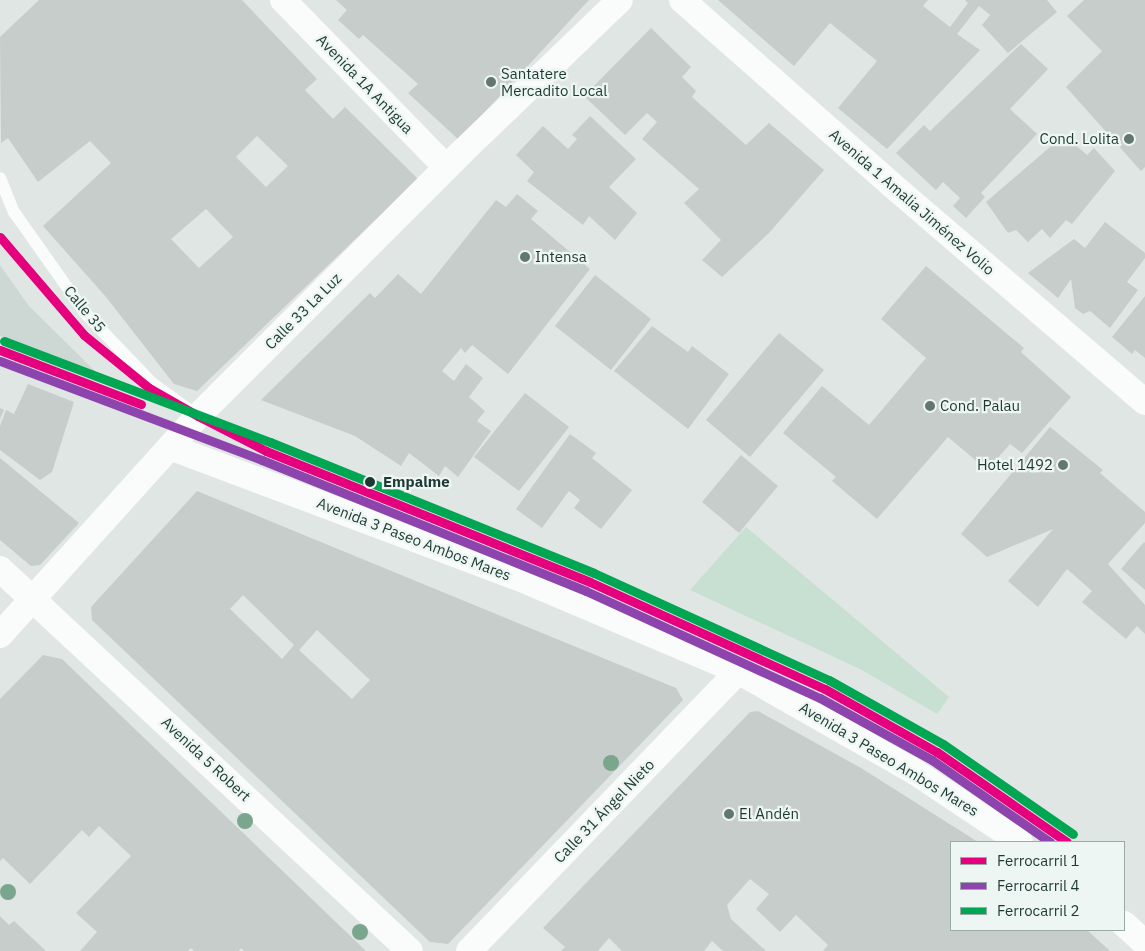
<!DOCTYPE html>
<html>
<head>
<meta charset="utf-8">
<style>
	body { margin:0 }
	#map { position:relative; width:1145px; height:951px; overflow:hidden; background:#e0e6e4; font-family:"IBM Plex Sans",sans-serif }
	div>[style] { position:absolute }
	.built>* { inset:0; background:#cdd8d4 }
	.green>* { inset:0; background:#c8e0d1 }
	.building>* { inset:0; background:#c7cdcb }
	.lane>* { height:12px; margin:-6px; padding:0 6px; transform-origin:6px; border-radius:6px; background:#fafbfb }
	.street>* { height:26px; margin:-13px; padding:0 13px; transform-origin:13px; border-radius:13px; background:#fafbfb }
	.rail-1>* { height:9px; margin:-4.5px; padding:0 4.5px; transform-origin:4.5px; border-radius:4.5px; background:#e5007d }
	.rail-2>* { height:9px; margin:-4.5px; padding:0 4.5px; transform-origin:4.5px; border-radius:4.5px; background:#8e44ad }
	.rail-3>* { height:9px; margin:-4.5px; padding:0 4.5px; transform-origin:4.5px; border-radius:4.5px; background:#00a651 }
	.trees>* { width:16px; height:16px; margin:-8px; border-radius:50%; background:#7aa68e }
	.dots>* { width:14px; height:14px; translate:-50% -50%; box-sizing:border-box; border:2px solid #edf6f2; border-radius:50% }
	span { translate:-50% -50%; white-space:nowrap; text-align:center; line-height:1.15; -webkit-text-stroke:4.5px #edf6f2; paint-order:stroke }
	.poi-label { font-size:15px; color:#1e3934 }
	.left { translate:0 -50%; text-align:left }
	.right { translate:-100% -50%; text-align:right }
	.street-label { font-size:15px; color:#1e3934 }
	.stop-label { font-size:15px; color:#1e3934; font-weight:700 }
	.legend { position:absolute; left:950px; top:841px; width:175px; height:90px; box-sizing:border-box; background:#edf6f2; border:1px solid #9aaaa6; margin:0; padding:6px 9px; list-style:none; font-size:15px; color:#1e3934 }
	.legend li { display:flex; align-items:center; gap:10px; height:25px }
	.legend b { width:25px; border:1px solid #9aaaa6 }
</style>
</head>
<body>
<div id="map">
	<div class="built">
		<div style="clip-path:polygon(0 265px,29px 306px,97px 373px,0 336px)"></div>
	</div>
	<div class="green">
		<div style="clip-path:polygon(746px 527px,949px 697px,937px 714px,862px 670px,690px 590px)"></div>
	</div>
	<div class="building">
		<div style="clip-path:polygon(evenodd,39px 0,242px 0,317px 79px,305px 90px,333px 119px,345px 107px,418px 179px,197px 391px,174px 384px,106px 297px,43px 226px,111px 163px,90px 141px,38px 182px,8px 138px,1px 143px,0 37px,39px 0,257px 136px,288px 166px,266px 187px,236px 157px,257px 136px,39px 0,206px 209px,233px 237px,199px 268px,171px 239px,206px 209px)"></div>
		<div style="clip-path:polygon(336px 0,589px 0,459px 140px,408px 93px,418px 84px,363px 35px,359px 39px,338px 20px,347px 10px)"></div>
		<div style="clip-path:polygon(718px 0,928px 0,923px 6px,950px 27px,968px 3px,965px 0,1047px 0,1057px 12px,1008px 53px,982px 25px,990px 15px,979px 6px,957px 34px,980px 50px,887px 149px,838px 108px,877px 61px,830px 23px,794px 66px)"></div>
		<div style="clip-path:polygon(1084px 0,1145px 0,1145px 167px,1141px 171px,1066px 87px,1102px 51px,1067px 16px)"></div>
		<div style="clip-path:polygon(651px 28px,691px 67px,682px 77px,696px 91px,692px 97px,746px 145px,769px 123px,824px 170px,769px 233px,722px 277px,702px 260px,721px 240px,684px 203px,699px 189px,642px 139px,657px 122px,647px 113px,625px 135px,584px 96px)"></div>
		<div style="clip-path:polygon(1021px 44px,1048px 69px,1010px 109px,1037px 134px,981px 193px,985px 197px,966px 218px,953px 206px,960px 198px,943px 182px,936px 190px,896px 153px,924px 125px,930px 131px)"></div>
		<div style="clip-path:polygon(590px 116px,636px 159px,609px 187px,637px 213px,615px 240px,589px 216px,583px 225px,527px 181px,534px 172px,516px 155px,543px 126px,568px 149px,577px 139px,572px 135px)"></div>
		<div style="clip-path:polygon(1064px 135px,1087px 155px,1094px 148px,1115px 171px,1072px 224px,1066px 220px,1050px 238px,1042px 229px,1028px 242px,1016px 230px,1008px 233px,986px 202px)"></div>
		<div style="clip-path:polygon(517px 194px,538px 211px,531px 219px,590px 269px,508px 374px,472px 345px,465px 353px,461px 348px,442px 371px,454px 381px,466px 364px,483px 378px,469px 397px,485px 411px,477px 421px,491px 431px,458px 477px,445px 466px,439px 476px,409px 453px,401px 466px,355px 436px,261px 400px,370px 293px,375px 298px,398px 274px,421px 294px,496px 200px,506px 207px)"></div>
		<div style="clip-path:polygon(1105px 222px,1145px 253px,1145px 258px,1127px 282px,1138px 290px,1110px 328px,1090px 311px,1083px 314px,1075px 308px,1071px 279px,1058px 298px,1028px 273px,1074px 239px,1085px 248px)"></div>
		<div style="clip-path:polygon(926px 266px,1024px 348px,1021px 352px,1071px 397px,1022px 453px,1010px 444px,987px 470px,948px 437px,877px 519px,832px 481px,836px 477px,783px 433px,822px 386px,869px 425px,926px 358px,881px 319px)"></div>
		<div style="clip-path:polygon(595px 275px,651px 319px,611px 370px,555px 326px)"></div>
		<div style="clip-path:polygon(1145px 296px,1145px 358px,1135px 350px,1132px 354px,1112px 337px)"></div>
		<div style="clip-path:polygon(652px 326px,688px 352px,692px 346px,729px 374px,688px 429px,614px 371px)"></div>
		<div style="clip-path:polygon(779px 333px,824px 370px,750px 457px,706px 420px)"></div>
		<div style="clip-path:polygon(28px 384px,74px 402px,52px 472px,40px 480px,0 450px,0 426px,6px 410px,14px 414px)"></div>
		<div style="clip-path:polygon(525px 393px,569px 427px,519px 491px,474px 457px)"></div>
		<div style="clip-path:polygon(0 408px,4px 410px,0 419px)"></div>
		<div style="clip-path:polygon(1050px 427px,1103px 470px,1100px 473px,1145px 512px,1145px 523px,1108px 564px,1145px 605px,1145px 634px,1137px 626px,1126px 639px,1082px 602px,1092px 591px,1067px 569px,1038px 607px,1008px 581px,1053px 529px,987px 557px,961px 534px)"></div>
		<div style="clip-path:polygon(570px 434px,596px 453px,592px 458px,632px 490px,601px 529px,574px 508px,580px 500px,569px 491px,542px 528px,516px 509px)"></div>
		<div style="clip-path:polygon(741px 455px,778px 486px,739px 533px,702px 502px)"></div>
		<div style="clip-path:polygon(0 458px,79px 523px,40px 565px,31px 566px,0 540px)"></div>
		<div style="clip-path:polygon(evenodd,197px 491px,676px 688px,683px 700px,448px 944px,430px 942px,92px 620px,91px 607px,197px 491px,243px 595px,294px 645px,282px 659px,230px 609px,243px 595px,197px 491px,317px 630px,370px 680px,352px 699px,299px 650px,317px 630px)"></div>
		<div style="clip-path:polygon(1144px 542px,1145px 543px,1145px 590px,1121px 569px)"></div>
		<div style="clip-path:polygon(43px 655px,62px 659px,366px 951px,244px 951px,241px 948px,239px 951px,194px 951px,191px 948px,188px 951px,80px 951px,97px 932px,76px 913px,131px 856px,99px 826px,89px 837px,82px 830px,30px 884px,3px 858px,0 861px,0 699px)"></div>
		<div style="clip-path:polygon(758px 711px,861px 768px,978px 842px,951px 842px,951px 930px,1087px 930px,1110px 951px,823px 951px,828px 945px,796px 915px,780px 932px,756px 909px,769px 894px,750px 879px,727px 905px,731px 919px,766px 951px,723px 951px,712px 941px,704px 951px,622px 951px,609px 938px,598px 951px,561px 951px,565px 947px,543px 928px,750px 712px)"></div>
		<div style="clip-path:polygon(0 916px,9px 925px,14px 921px,46px 951px,0 951px)"></div>
	</div>
	<div class="lane">
		<div style="left:0;top:178px;width:37px;rotate:68deg"></div>
		<div style="left:14px;top:212px;width:125px;rotate:54.8deg"></div>
		<div style="left:86px;top:314px;width:95px;rotate:46.3deg"></div>
		<div style="left:152px;top:383px;width:57px;rotate:35.7deg"></div>
	</div>
	<div class="street">
		<div style="left:283px;top:0;width:233px;rotate:45.7deg"></div>
		<div style="left:682px;top:0;width:281px;rotate:41.4deg"></div>
		<div style="left:893px;top:186px;width:332px;rotate:40.6deg"></div>
		<div style="left:170px;top:447px;width:380px;rotate:20.6deg"></div>
		<div style="left:526px;top:581px;width:230px;rotate:23deg"></div>
		<div style="left:738px;top:671px;width:204px;rotate:29.7deg"></div>
		<div style="left:915px;top:772px;width:126px;rotate:33.7deg"></div>
		<div style="left:0;top:569px;width:560px;rotate:42.98deg"></div>
		<div style="left:0;top:635px;width:295px;rotate:-47.9deg"></div>
		<div style="left:198px;top:416px;width:373px;rotate:-45deg"></div>
		<div style="left:462px;top:152px;width:219px;rotate:-43.9deg"></div>
		<div style="left:1124px;top:924px;width:28px;rotate:42deg"></div>
		<div style="left:469px;top:951px;width:388px;rotate:-46.1deg"></div>
	</div>
	<div class="rail-1">
		<div style="left:0;top:237px;width:129px;rotate:49.4deg"></div>
		<div style="left:84px;top:335px;width:84px;rotate:39.2deg"></div>
		<div style="left:149px;top:388px;width:56px;rotate:29.7deg"></div>
		<div style="left:198px;top:416px;width:76px;rotate:27.2deg"></div>
		<div style="left:266px;top:451px;width:349px;rotate:22deg"></div>
		<div style="left:590px;top:582px;width:258px;rotate:24.5deg"></div>
		<div style="left:825px;top:689px;width:129px;rotate:29.4deg"></div>
		<div style="left:937px;top:752px;width:158px;rotate:34.7deg"></div>
		<div style="left:0;top:350px;width:151px;rotate:21deg"></div>
	</div>
	<div class="rail-2">
		<div style="left:0;top:361px;width:280px;rotate:20.7deg"></div>
		<div style="left:262px;top:460px;width:349px;rotate:22deg"></div>
		<div style="left:586px;top:591px;width:257px;rotate:24.6deg"></div>
		<div style="left:820px;top:698px;width:128px;rotate:29deg"></div>
		<div style="left:932px;top:760px;width:144px;rotate:34.8deg"></div>
	</div>
	<div class="rail-3">
		<div style="left:4px;top:341px;width:285px;rotate:20.8deg"></div>
		<div style="left:270px;top:442px;width:349px;rotate:22deg"></div>
		<div style="left:594px;top:573px;width:258px;rotate:24.5deg"></div>
		<div style="left:829px;top:680px;width:131px;rotate:29.3deg"></div>
		<div style="left:943px;top:744px;width:158px;rotate:34.7deg"></div>
	</div>
	<div class="trees">
		<div style="left:611px;top:763px"></div>
		<div style="left:245px;top:821px"></div>
		<div style="left:8px;top:892px"></div>
		<div style="left:360px;top:932px"></div>
	</div>
	<div class="dots">
		<div style="left:491px;top:82px;background:#627672"></div>
		<div style="left:1129px;top:139px;background:#627672"></div>
		<div style="left:525px;top:257px;background:#627672"></div>
		<div style="left:930px;top:406px;background:#627672"></div>
		<div style="left:1063px;top:465px;background:#627672"></div>
		<div style="left:370px;top:482px;background:#1e3934"></div>
		<div style="left:729px;top:814px;background:#627672"></div>
	</div>
	<div class="poi-label">
		<span class="left" style="left:501px;top:82px">Santatere<br>Mercadito Local</span>
		<span class="right" style="left:1119px;top:139px">Cond. Lolita</span>
		<span class="left" style="left:535px;top:257px">Intensa</span>
		<span class="left" style="left:940px;top:406px">Cond. Palau</span>
		<span class="right" style="left:1053px;top:465px">Hotel 1492</span>
		<span class="left" style="left:739px;top:814px">El Andén</span>
	</div>
	<div class="street-label">
		<span style="left:365px;top:84px;rotate:46deg">Avenida 1A Antigua</span>
		<span style="left:912px;top:202px;rotate:41deg">Avenida 1 Amalia Jiménez Volio</span>
		<span style="left:85px;top:309px;rotate:50deg">Calle 35</span>
		<span style="left:303px;top:311px;rotate:-45deg">Calle 33 La Luz</span>
		<span style="left:414px;top:539px;rotate:21deg">Avenida 3 Paseo Ambos Mares</span>
		<span style="left:206px;top:759px;rotate:43deg">Avenida 5 Robert</span>
		<span style="left:889px;top:759px;rotate:31deg">Avenida 3 Paseo Ambos Mares</span>
		<span style="left:604px;top:811px;rotate:-46deg">Calle 31 Ángel Nieto</span>
	</div>
	<div class="stop-label">
		<span class="left" style="left:383px;top:482px">Empalme</span>
	</div>
	<ul class="legend">
	<li><b style="height:6px;background:#e5007d"></b>Ferrocarril 1</li>
	<li><b style="height:6px;background:#8e44ad"></b>Ferrocarril 4</li>
	<li><b style="height:6px;background:#00a651"></b>Ferrocarril 2</li>
	</ul>
</div>
</body>
</html>
